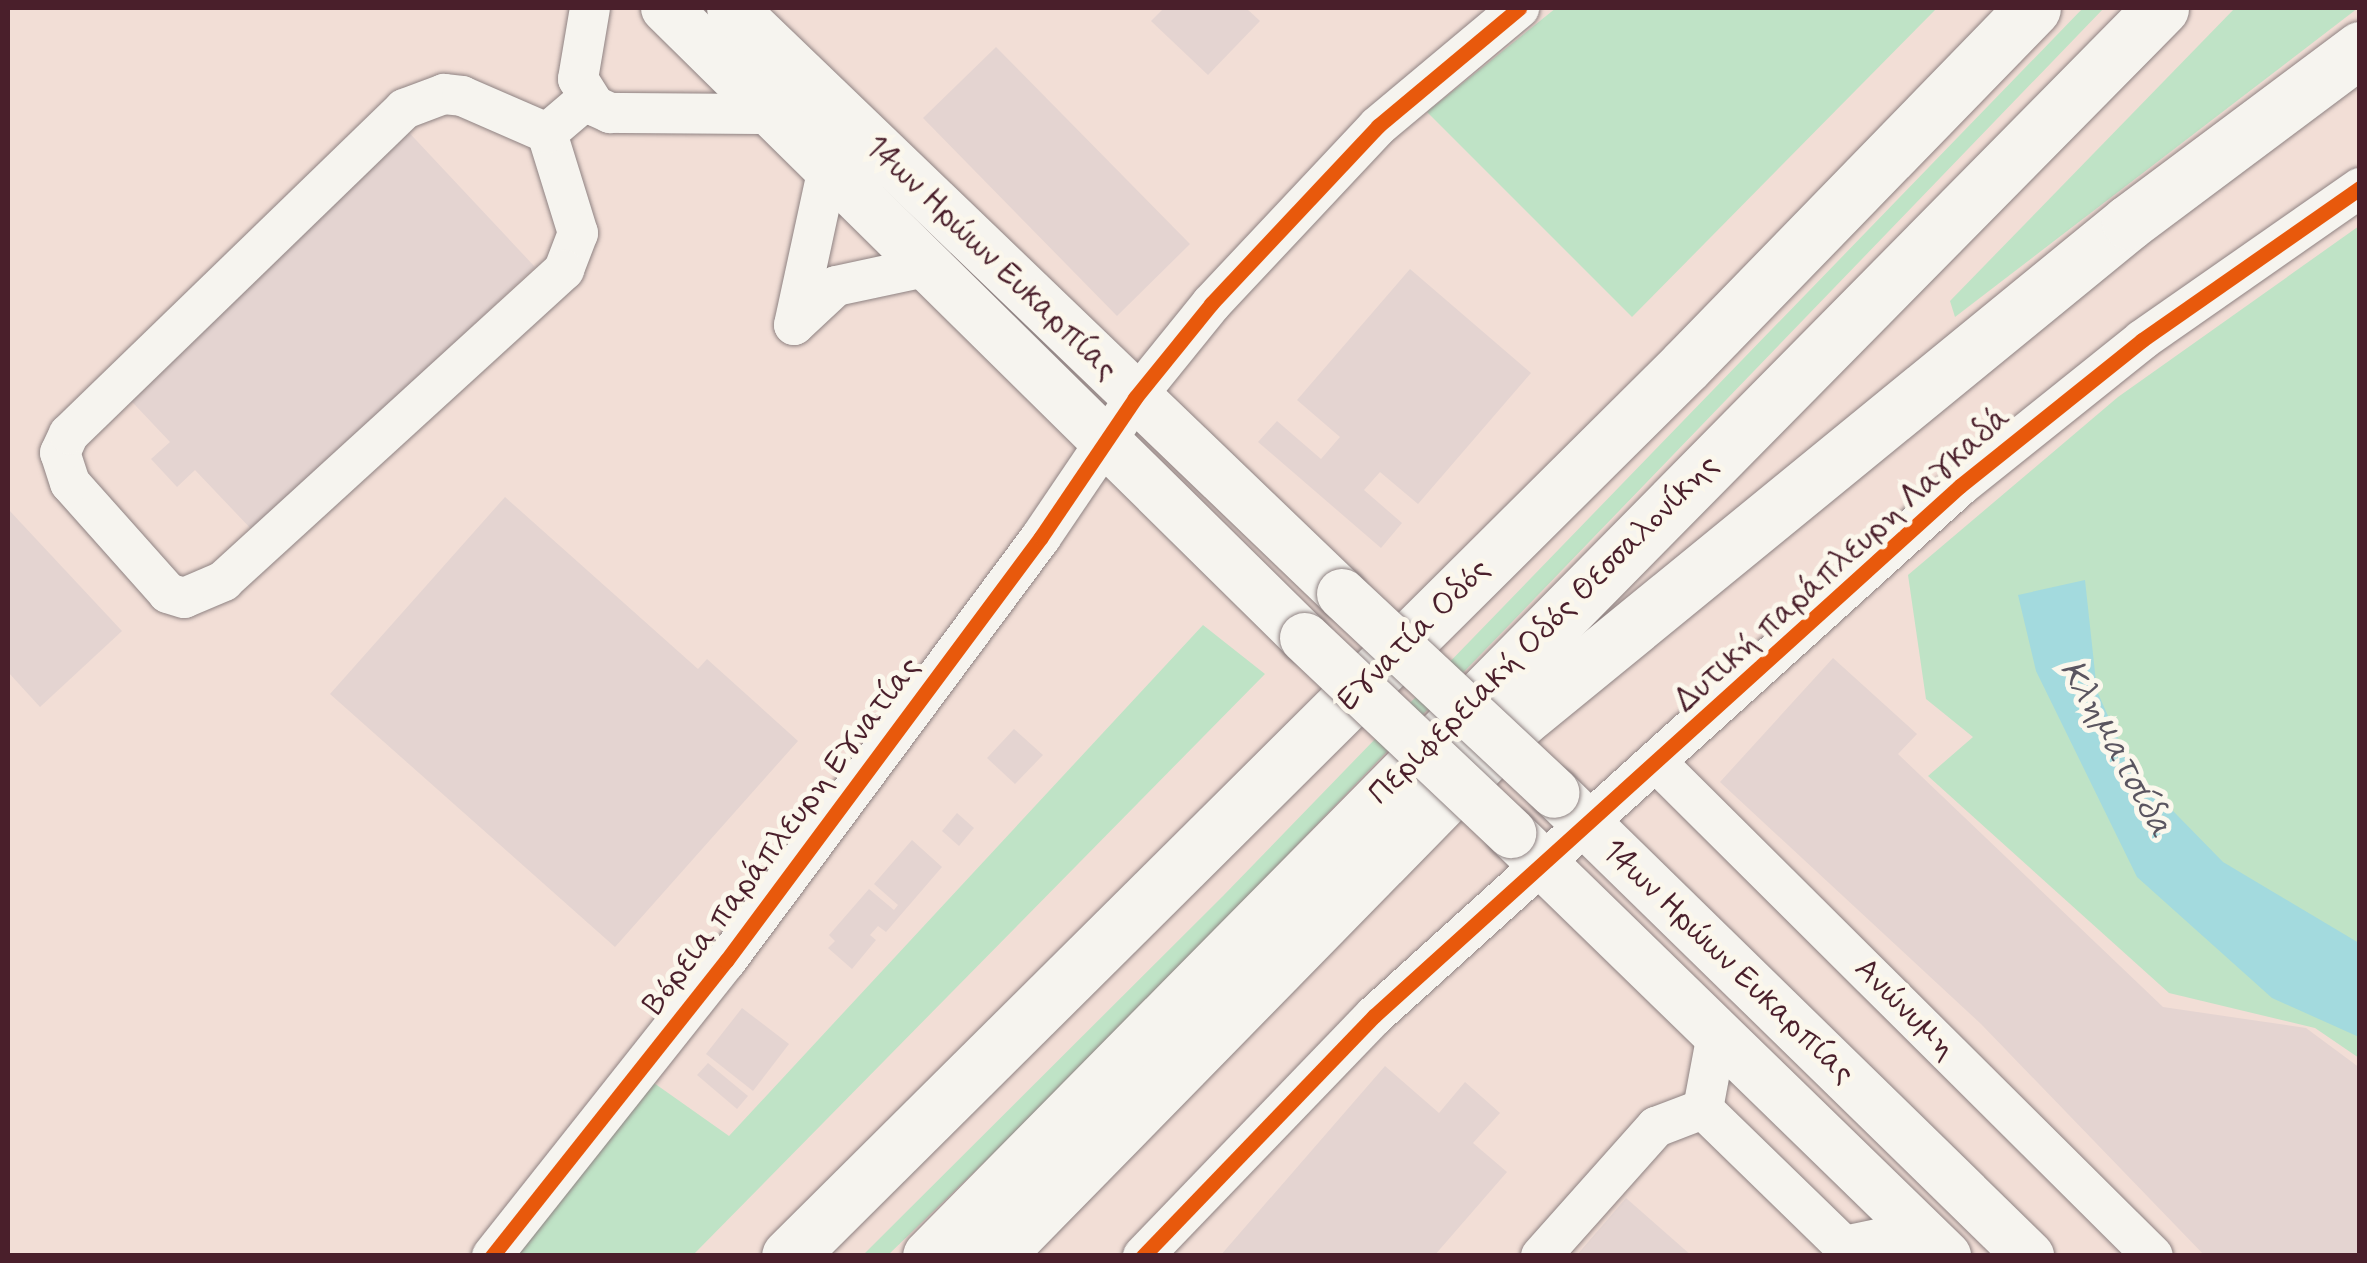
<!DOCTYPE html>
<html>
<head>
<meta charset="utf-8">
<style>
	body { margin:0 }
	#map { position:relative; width:2367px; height:1263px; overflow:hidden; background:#f3ebe6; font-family:Mynerve,sans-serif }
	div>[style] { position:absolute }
	.built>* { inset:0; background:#f2ded6 }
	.green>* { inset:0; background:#bfe3c6 }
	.water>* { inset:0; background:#a3dade }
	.building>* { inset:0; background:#e4d4d1 }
	.roads { filter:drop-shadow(0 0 2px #8e8282) drop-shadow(0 0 2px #8e8282) }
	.minor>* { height:40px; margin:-20px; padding:0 20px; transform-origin:20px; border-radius:20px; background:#f6f4ef }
	.major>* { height:50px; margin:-25px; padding:0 25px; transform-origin:25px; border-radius:25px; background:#f6f4ef }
	.highway>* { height:55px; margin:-27.5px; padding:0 27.5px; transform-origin:27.5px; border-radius:27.5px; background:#f6f4ef }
	.bridges { filter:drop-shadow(0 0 2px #8e8282) drop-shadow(0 0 2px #8e8282) }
	.major-bridge>* { height:50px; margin:-25px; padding:0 25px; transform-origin:25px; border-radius:25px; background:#f6f4ef }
	.cycleway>* { height:15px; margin:-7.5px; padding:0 7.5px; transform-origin:7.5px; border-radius:7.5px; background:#e8590c }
	span { translate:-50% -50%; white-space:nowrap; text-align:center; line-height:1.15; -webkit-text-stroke:10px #fbf7ec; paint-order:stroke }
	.street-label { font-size:32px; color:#4a1f2b }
	.water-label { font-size:35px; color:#5a5560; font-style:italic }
	.frame { position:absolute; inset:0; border:10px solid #4a1f2b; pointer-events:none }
</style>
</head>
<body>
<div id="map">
	<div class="built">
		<div style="clip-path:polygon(8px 8px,2359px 8px,2359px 1255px,8px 1255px)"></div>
	</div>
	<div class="green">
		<div style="clip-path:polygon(1556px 8px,1937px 8px,1632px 317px,1427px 112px)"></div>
		<div style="clip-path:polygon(2083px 8px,2104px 8px,1079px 1071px,888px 1255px,862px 1256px,1223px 896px)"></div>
		<div style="clip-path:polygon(2235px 8px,2358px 8px,1955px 317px,1950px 301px)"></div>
		<div style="clip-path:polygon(2359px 226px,2359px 1058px,2315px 1028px,2169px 993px,1928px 776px,1973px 737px,1926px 699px,1908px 575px,2118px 397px)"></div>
		<div style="clip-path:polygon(1203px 625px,1265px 674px,693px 1255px,516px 1256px,654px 1083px,729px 1136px)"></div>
	</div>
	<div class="water">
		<div style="clip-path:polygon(2085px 580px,2097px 691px,2131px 768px,2223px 862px,2359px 943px,2359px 1037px,2272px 998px,2137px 877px,2036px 671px,2018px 595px)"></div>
	</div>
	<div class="building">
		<div style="clip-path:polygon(1164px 8px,1246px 8px,1260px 21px,1208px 75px,1151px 21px)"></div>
		<div style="clip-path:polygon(996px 47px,1190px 244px,1117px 316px,923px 118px)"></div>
		<div style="clip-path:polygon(401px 124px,535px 267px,253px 531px,195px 470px,177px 487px,151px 459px,170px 442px,118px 387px)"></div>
		<div style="clip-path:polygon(1410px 269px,1531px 373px,1418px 504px,1380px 472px,1364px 490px,1402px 523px,1381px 548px,1258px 442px,1277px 421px,1321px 459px,1340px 437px,1297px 400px)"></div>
		<div style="clip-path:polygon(505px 497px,698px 669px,707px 659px,798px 741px,615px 947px,330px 694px)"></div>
		<div style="clip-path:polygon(8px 509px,122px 631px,40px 707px,8px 672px)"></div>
		<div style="clip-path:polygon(1833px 658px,1917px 734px,1898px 754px,2163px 1007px,2306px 1028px,2360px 1068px,2360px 1256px,2205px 1256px,1981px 1024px,1720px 782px)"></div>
		<div style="clip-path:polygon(1014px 729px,1043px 755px,1015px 784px,987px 758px)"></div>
		<div style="clip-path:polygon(957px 813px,974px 828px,959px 846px,942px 831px)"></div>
		<div style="clip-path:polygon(912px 840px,942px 867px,886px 932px,878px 926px,870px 935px,876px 940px,852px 969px,828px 948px,835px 941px,829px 935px,869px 889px,894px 910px,898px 905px,874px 884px)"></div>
		<div style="clip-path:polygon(742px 1008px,789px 1044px,753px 1091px,706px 1054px)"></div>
		<div style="clip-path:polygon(708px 1063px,748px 1096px,737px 1109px,697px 1075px)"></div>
		<div style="clip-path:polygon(1385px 1066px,1439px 1113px,1465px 1082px,1500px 1113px,1473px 1143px,1507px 1172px,1434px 1256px,1220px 1256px)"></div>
		<div style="clip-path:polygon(1626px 1198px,1692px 1256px,1576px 1256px)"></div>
	</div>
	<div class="roads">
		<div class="minor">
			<div style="left:590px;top:8px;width:72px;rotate:99.6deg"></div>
			<div style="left:578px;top:79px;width:32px;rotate:58deg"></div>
			<div style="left:595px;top:106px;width:17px;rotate:25deg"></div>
			<div style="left:610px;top:113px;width:163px;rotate:0.4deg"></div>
			<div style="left:547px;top:133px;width:105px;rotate:72.8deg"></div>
			<div style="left:578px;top:233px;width:40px;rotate:111deg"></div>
			<div style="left:564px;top:270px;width:461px;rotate:137.6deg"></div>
			<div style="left:224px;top:581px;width:43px;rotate:157deg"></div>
			<div style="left:184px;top:598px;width:17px;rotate:-163deg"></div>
			<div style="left:168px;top:593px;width:147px;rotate:-131.7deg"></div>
			<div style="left:70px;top:483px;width:32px;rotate:-108deg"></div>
			<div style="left:60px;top:453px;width:21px;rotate:-65deg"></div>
			<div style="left:69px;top:434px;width:467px;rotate:-44.1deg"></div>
			<div style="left:404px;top:109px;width:43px;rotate:-20.6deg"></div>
			<div style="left:444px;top:94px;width:18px;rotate:6deg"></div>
			<div style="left:462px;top:96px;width:93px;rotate:23.5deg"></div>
			<div style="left:547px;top:133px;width:52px;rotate:-40.4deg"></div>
			<div style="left:794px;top:325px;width:161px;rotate:-77.8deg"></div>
			<div style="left:794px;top:325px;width:57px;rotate:-42.9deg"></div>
			<div style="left:836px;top:286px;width:95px;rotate:-12.1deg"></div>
			<div style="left:1657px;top:763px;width:699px;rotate:44.83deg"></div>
			<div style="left:1717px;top:1034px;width:76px;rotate:100.6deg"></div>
			<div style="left:1703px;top:1109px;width:197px;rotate:44.2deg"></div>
			<div style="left:1844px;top:1246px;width:78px;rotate:-11.9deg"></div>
			<div style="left:492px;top:1256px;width:377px;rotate:-51.6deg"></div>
			<div style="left:726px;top:961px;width:528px;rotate:-53.39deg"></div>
			<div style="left:1041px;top:537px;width:168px;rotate:-55.9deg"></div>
			<div style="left:1135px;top:398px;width:121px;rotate:-51deg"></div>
			<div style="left:1211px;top:304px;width:244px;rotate:-46.8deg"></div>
			<div style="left:1378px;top:126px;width:184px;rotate:-39.9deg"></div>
			<div style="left:1143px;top:1256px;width:333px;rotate:-46.1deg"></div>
			<div style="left:1374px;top:1016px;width:790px;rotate:-42.13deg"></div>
			<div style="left:1960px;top:486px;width:233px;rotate:-38.7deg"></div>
			<div style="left:2142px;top:340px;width:266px;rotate:-34.9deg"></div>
			<div style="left:1541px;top:1256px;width:173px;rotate:-48.3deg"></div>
			<div style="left:1656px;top:1127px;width:50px;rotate:-21deg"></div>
		</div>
		<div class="major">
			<div style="left:666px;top:8px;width:897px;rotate:44.59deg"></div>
			<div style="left:732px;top:8px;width:846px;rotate:43.85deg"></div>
			<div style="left:1555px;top:793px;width:663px;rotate:44.33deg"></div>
			<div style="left:1511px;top:833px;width:607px;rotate:44.2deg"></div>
		</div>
		<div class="highway">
			<div style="left:789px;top:1256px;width:1263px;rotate:-44.81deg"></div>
			<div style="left:1685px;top:366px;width:499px;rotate:-45.8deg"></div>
			<div style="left:930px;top:1256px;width:1753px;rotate:-45.39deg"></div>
			<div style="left:995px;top:1256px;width:752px;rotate:-45.59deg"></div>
			<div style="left:1521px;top:719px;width:785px;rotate:-39.26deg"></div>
			<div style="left:2129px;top:222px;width:289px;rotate:-36.8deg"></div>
		</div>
	</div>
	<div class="bridges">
		<div class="major-bridge">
			<div style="left:1342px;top:594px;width:291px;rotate:43.1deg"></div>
			<div style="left:1305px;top:638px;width:284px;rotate:43.4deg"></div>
		</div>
	</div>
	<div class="cycleway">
		<div style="left:492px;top:1256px;width:377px;rotate:-51.6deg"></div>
		<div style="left:726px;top:961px;width:528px;rotate:-53.39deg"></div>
		<div style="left:1041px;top:537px;width:168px;rotate:-55.9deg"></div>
		<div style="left:1135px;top:398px;width:121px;rotate:-51deg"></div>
		<div style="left:1211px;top:304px;width:244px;rotate:-46.8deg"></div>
		<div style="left:1378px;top:126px;width:184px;rotate:-39.9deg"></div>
		<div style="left:1143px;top:1256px;width:333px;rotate:-46.1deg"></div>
		<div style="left:1374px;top:1016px;width:790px;rotate:-42.13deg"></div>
		<div style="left:1960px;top:486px;width:233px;rotate:-38.7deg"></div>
		<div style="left:2142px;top:340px;width:266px;rotate:-34.9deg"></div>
	</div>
	<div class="street-label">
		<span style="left:991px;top:258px;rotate:44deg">14ων Ηρώων Ευκαρπίας</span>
		<span style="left:1843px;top:560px;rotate:-42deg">Δυτική παράπλευρη Λαγκαδά</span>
		<span style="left:1544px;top:630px;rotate:-45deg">Περιφερειακή Οδός Θεσσαλονίκης</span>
		<span style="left:1414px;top:635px;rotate:-45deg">Εγνατία Οδός</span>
		<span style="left:782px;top:836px;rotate:-53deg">Βόρεια παράπλευρη Εγνατίας</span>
		<span style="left:1728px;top:962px;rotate:44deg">14ων Ηρώων Ευκαρπίας</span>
		<span style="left:1905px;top:1009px;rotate:45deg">Ανώνυμη</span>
	</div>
	<div class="water-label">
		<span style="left:2116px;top:749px;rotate:61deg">Κληματσίδα</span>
	</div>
	<div class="frame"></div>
</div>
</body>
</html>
